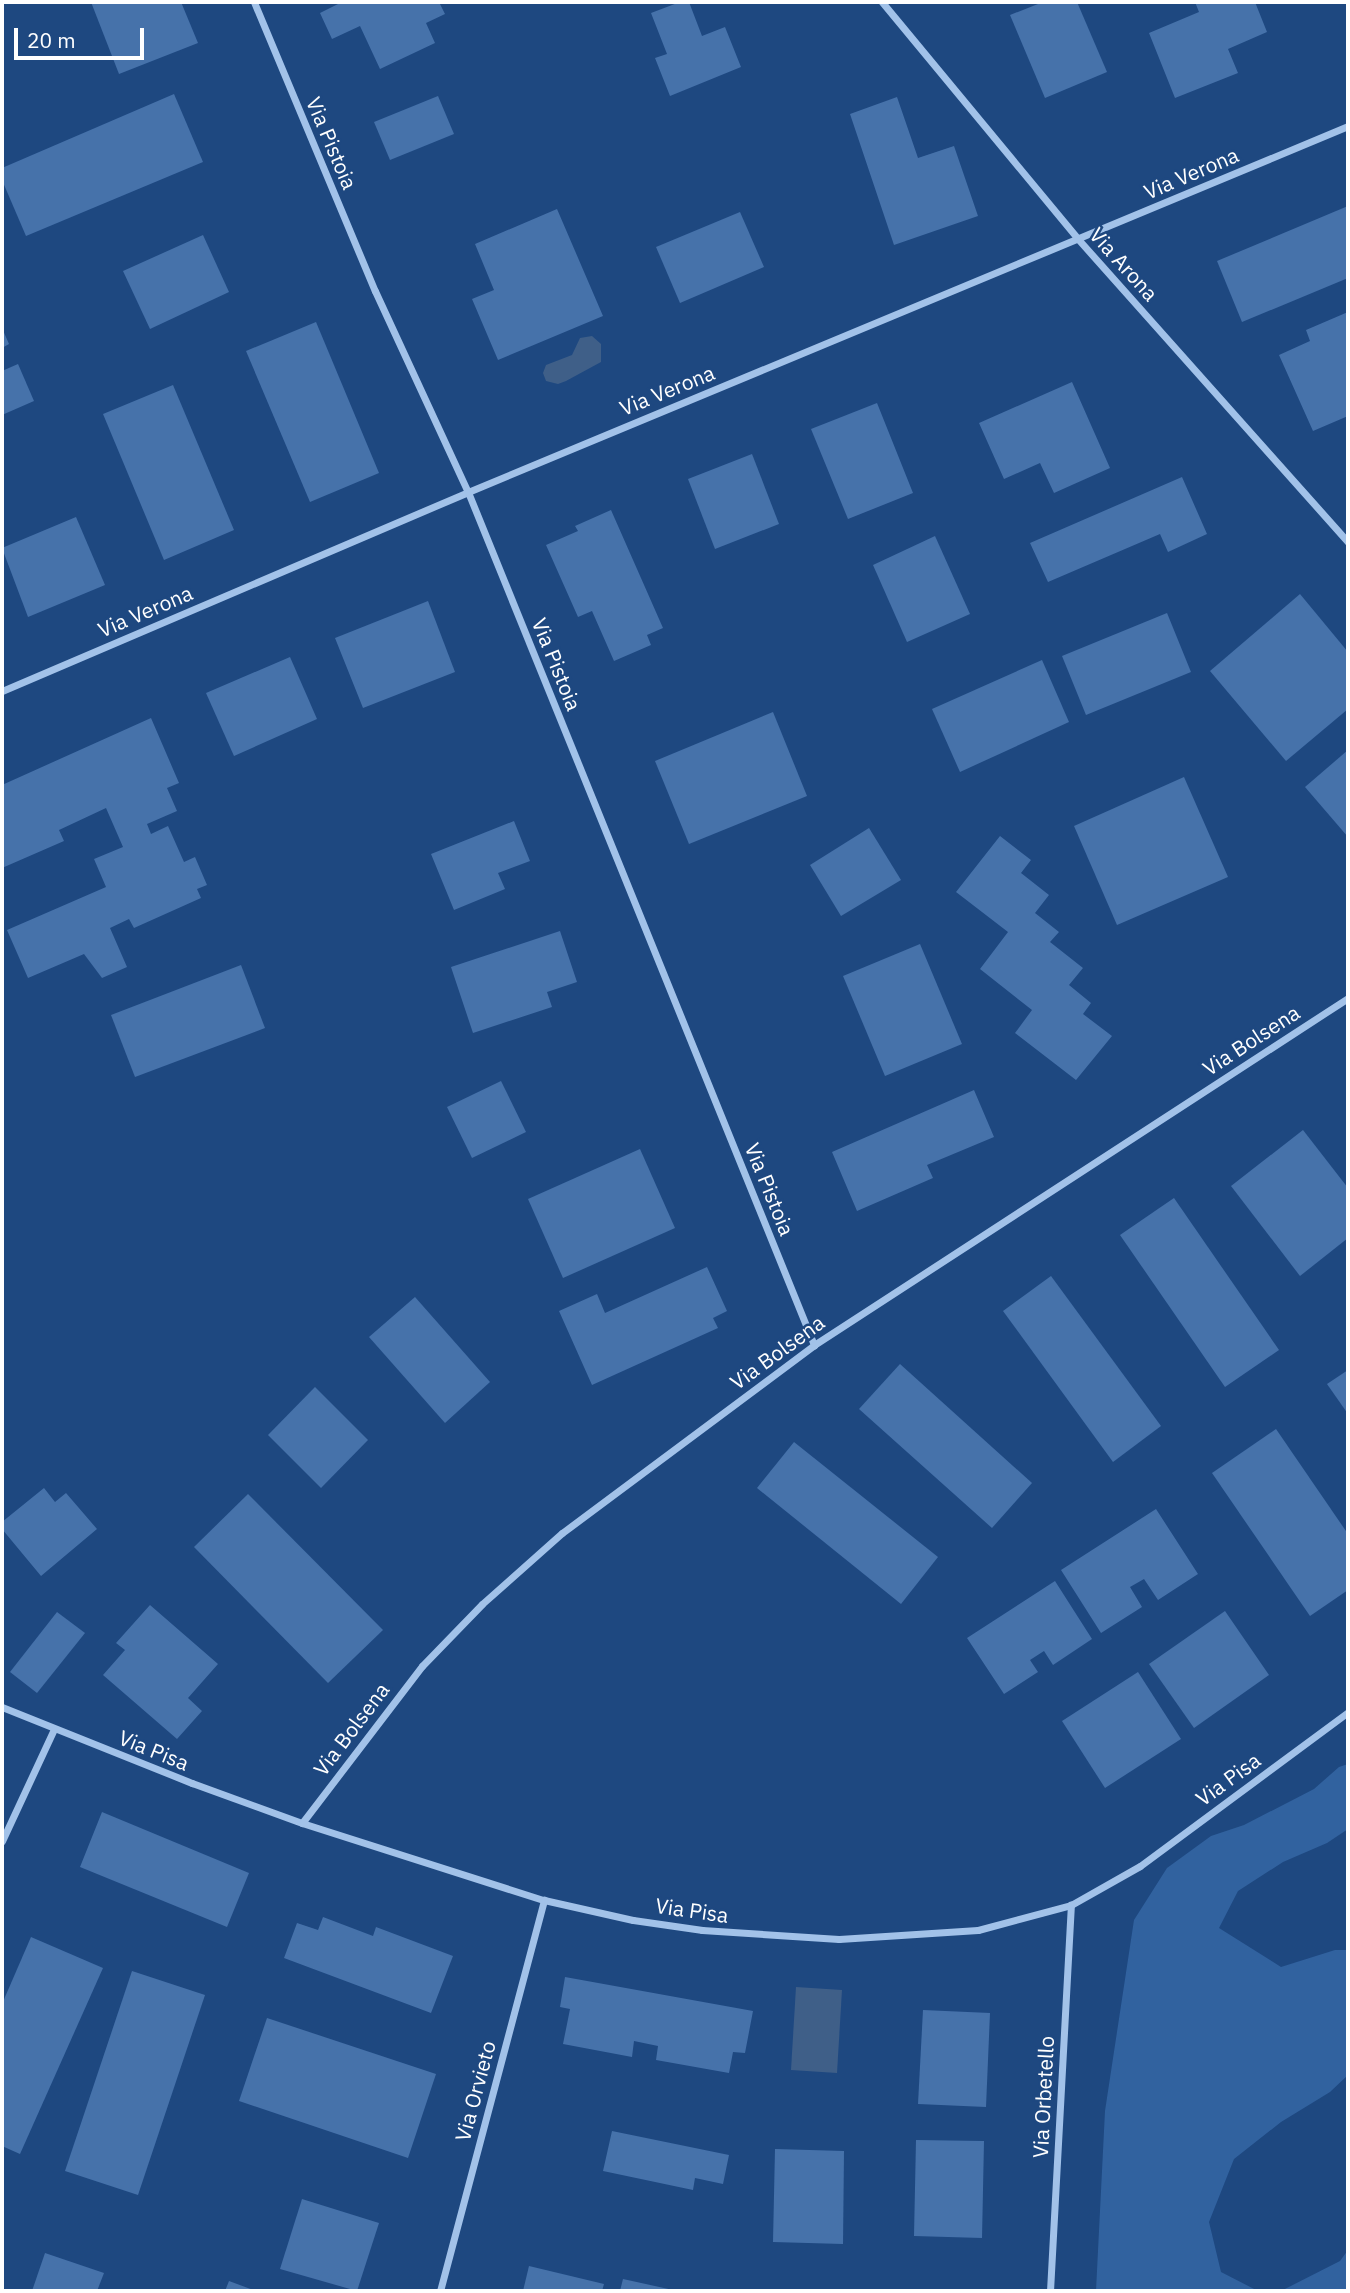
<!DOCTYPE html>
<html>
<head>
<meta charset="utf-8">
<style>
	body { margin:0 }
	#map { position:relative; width:1350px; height:2293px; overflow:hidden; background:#1e4880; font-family:"IBM Plex Sans",sans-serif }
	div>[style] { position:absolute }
	.green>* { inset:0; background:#31629f }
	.water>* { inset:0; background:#3f5f88 }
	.building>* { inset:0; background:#4672aa }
	.street>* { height:7px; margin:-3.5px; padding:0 3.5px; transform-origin:3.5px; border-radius:3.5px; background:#a2c2e9 }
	span { translate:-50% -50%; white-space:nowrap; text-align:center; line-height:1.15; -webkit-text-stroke:5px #1e4880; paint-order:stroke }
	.street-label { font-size:21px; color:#fff }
	.frame { position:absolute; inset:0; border:4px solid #fff; pointer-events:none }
	.scale { position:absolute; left:14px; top:28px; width:130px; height:32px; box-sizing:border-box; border:4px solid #fff; border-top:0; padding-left:9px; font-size:21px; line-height:24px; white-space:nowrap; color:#fff; -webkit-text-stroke:5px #1e4880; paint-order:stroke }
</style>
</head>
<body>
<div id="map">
	<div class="green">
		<div style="clip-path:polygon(1348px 1764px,1348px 1829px,1327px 1843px,1283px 1862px,1238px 1891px,1219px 1928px,1281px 1967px,1335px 1950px,1348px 1950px,1348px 2075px,1330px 2092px,1281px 2122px,1234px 2159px,1209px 2222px,1221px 2272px,1258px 2291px,1096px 2291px,1105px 2111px,1134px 1920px,1167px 1868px,1211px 1836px,1244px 1825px,1314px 1789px,1339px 1767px)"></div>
		<div style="clip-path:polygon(1348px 2250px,1348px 2291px,1281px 2291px,1340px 2261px)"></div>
	</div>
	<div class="water">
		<div style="clip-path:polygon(592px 336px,601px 344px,601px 362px,566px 381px,558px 384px,546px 381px,543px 373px,546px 365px,572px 355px,580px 338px)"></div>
		<div style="clip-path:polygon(796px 1987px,842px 1990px,837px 2073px,791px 2070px)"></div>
	</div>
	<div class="building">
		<div style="clip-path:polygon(91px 2px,181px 2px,198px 43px,119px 74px)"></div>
		<div style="clip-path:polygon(342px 2px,439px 2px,445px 14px,426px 23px,435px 43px,380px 69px,360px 26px,332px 39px,320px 13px)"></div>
		<div style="clip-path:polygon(680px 2px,689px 2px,702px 36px,725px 27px,741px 67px,670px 96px,655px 58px,667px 54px,651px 13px)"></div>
		<div style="clip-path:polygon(1043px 2px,1077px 2px,1107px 72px,1045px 98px,1010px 15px)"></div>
		<div style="clip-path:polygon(1195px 2px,1255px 2px,1267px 32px,1228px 49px,1238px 73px,1175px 98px,1149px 33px,1199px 12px)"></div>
		<div style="clip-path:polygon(174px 94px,203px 162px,26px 236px,2px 180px,2px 168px)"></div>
		<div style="clip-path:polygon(438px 96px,454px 134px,390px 160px,374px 122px)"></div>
		<div style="clip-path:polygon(897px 97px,918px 158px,954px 146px,978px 216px,894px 245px,850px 114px)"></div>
		<div style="clip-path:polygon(1348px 206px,1348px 278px,1242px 322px,1217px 261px)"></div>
		<div style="clip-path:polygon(557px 209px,603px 316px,498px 360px,472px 299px,494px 290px,475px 244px)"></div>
		<div style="clip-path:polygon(740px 212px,764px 267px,680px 303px,656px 247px)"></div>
		<div style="clip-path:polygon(203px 235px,229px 292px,150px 329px,123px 271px)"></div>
		<div style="clip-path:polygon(1348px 312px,1348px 416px,1313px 431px,1279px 355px,1310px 341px,1306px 330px)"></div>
		<div style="clip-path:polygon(316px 322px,379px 473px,310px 502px,246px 351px)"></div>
		<div style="clip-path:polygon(2px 328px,9px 344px,2px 348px)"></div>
		<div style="clip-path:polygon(18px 364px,34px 401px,2px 415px,2px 371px)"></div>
		<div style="clip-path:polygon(1072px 382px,1110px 468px,1054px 493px,1040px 463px,1004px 479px,979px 423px)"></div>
		<div style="clip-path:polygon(173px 385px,234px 530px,164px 560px,103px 414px)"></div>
		<div style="clip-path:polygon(877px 403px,913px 493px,848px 519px,811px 429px)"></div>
		<div style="clip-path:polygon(752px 454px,779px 524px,715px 549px,688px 479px)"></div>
		<div style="clip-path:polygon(1182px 477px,1207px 534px,1168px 552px,1160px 534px,1048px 582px,1030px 543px)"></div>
		<div style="clip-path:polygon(611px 510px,663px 628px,647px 635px,651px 645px,614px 661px,592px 611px,578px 617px,546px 545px,578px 531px,575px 526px)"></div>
		<div style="clip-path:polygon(76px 517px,105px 585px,28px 617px,2px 548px)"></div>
		<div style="clip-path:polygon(935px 536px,970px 614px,907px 642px,873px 565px)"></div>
		<div style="clip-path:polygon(1300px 594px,1348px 652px,1348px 709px,1286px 761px,1210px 671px)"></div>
		<div style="clip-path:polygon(428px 601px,455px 672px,363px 708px,335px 638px)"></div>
		<div style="clip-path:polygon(1167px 613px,1191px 672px,1086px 715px,1062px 656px)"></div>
		<div style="clip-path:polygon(290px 657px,317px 719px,234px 756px,206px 693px)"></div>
		<div style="clip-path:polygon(1042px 660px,1069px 722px,960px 772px,932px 709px)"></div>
		<div style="clip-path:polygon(773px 712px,807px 796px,689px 844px,655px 761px)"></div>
		<div style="clip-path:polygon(151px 718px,179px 783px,167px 788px,177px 811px,147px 824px,151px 834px,168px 826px,184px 862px,195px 857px,207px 885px,197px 889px,201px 898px,134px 928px,129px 919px,110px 928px,127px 967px,102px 978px,84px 954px,28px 978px,7px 930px,106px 887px,94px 859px,123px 847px,106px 808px,59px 830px,64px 841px,2px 868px,2px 785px)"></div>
		<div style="clip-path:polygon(1348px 750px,1348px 837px,1305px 787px)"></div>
		<div style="clip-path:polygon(1184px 777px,1228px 877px,1117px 925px,1074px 826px)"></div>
		<div style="clip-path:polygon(514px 821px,530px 861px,498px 873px,505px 889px,454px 910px,431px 854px)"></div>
		<div style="clip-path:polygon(869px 828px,901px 880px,841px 916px,810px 865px)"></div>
		<div style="clip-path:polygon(1000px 836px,1031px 860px,1021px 873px,1049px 895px,1035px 913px,1059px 932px,1050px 942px,1083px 968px,1069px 985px,1091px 1003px,1083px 1014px,1112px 1036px,1076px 1080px,1015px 1033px,1032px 1010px,980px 969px,1008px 932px,956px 892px)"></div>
		<div style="clip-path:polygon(560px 931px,577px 982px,547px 992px,552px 1007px,473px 1033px,451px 967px)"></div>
		<div style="clip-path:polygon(920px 944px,962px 1044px,885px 1076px,843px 976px)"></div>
		<div style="clip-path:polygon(241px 965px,265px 1028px,135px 1077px,111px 1015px)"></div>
		<div style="clip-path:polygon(501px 1081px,526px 1132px,472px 1158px,447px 1107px)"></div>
		<div style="clip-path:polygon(974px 1090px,994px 1137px,927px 1165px,933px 1178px,857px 1211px,832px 1152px)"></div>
		<div style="clip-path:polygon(1303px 1130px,1348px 1188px,1348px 1238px,1300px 1276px,1231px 1186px)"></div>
		<div style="clip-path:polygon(640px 1149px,675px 1228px,563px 1278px,528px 1199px)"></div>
		<div style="clip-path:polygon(1174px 1198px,1279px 1350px,1225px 1387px,1120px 1235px)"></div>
		<div style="clip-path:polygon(707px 1267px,727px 1311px,713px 1318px,718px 1328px,592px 1385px,559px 1311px,597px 1294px,605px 1313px)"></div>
		<div style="clip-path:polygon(1051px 1276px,1161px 1426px,1113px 1462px,1003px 1311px)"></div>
		<div style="clip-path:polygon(415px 1297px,490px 1382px,445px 1423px,369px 1337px)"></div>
		<div style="clip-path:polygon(900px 1364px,1032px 1483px,992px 1528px,859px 1409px)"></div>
		<div style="clip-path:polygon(1348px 1370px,1348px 1414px,1327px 1384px)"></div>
		<div style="clip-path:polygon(315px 1387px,368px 1440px,321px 1488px,268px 1435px)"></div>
		<div style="clip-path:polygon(1276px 1429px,1348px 1534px,1348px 1590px,1310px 1616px,1212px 1473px)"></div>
		<div style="clip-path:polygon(794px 1442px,938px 1557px,901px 1604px,757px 1488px)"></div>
		<div style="clip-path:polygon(44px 1488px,55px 1502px,66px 1493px,97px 1529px,41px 1576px,2px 1529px,2px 1522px)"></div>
		<div style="clip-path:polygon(248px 1494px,383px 1630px,328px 1683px,194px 1547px)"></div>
		<div style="clip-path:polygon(1156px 1509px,1198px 1574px,1158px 1600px,1144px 1579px,1130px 1587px,1142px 1607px,1101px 1633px,1061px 1570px)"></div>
		<div style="clip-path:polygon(1055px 1581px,1092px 1639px,1053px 1665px,1044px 1651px,1030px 1660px,1038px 1672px,1004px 1694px,967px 1638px)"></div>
		<div style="clip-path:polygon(150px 1605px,218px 1664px,188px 1698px,202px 1711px,177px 1739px,103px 1675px,125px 1650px,116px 1643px)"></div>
		<div style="clip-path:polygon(1225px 1611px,1269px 1675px,1194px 1728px,1149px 1664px)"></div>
		<div style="clip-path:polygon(57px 1612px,85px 1633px,37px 1693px,10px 1672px)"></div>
		<div style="clip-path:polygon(1138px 1672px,1181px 1739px,1105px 1788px,1062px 1721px)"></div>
		<div style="clip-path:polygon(102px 1812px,249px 1873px,227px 1927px,80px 1867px)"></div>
		<div style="clip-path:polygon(323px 1917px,373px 1936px,376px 1927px,453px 1956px,431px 2013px,284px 1958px,297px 1923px,318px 1930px)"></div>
		<div style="clip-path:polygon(31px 1937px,103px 1968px,20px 2154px,2px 2146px,2px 2004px)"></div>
		<div style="clip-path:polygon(132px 1971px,205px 1995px,138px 2195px,65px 2171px)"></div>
		<div style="clip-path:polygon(565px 1977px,753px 2011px,745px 2053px,733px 2052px,729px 2073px,656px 2060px,658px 2046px,634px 2041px,632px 2057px,563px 2044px,570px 2009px,560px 2007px)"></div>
		<div style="clip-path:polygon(923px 2010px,990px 2013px,986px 2107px,918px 2104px)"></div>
		<div style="clip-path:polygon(267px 2018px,436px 2074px,408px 2158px,239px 2101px)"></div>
		<div style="clip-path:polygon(612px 2131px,729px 2155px,723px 2184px,695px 2178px,693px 2190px,603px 2171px)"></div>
		<div style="clip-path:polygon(916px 2140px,984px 2141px,982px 2238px,914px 2236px)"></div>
		<div style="clip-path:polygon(775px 2149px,844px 2151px,843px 2244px,773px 2242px)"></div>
		<div style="clip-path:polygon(302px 2199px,379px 2223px,357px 2291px,280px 2269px)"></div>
		<div style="clip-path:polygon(45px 2253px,104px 2273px,97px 2291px,32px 2291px)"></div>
		<div style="clip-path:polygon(529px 2266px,604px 2284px,602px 2291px,523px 2291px)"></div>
		<div style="clip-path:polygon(623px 2279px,673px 2290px,673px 2291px,620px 2291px)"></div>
		<div style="clip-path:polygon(229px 2281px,256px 2291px,225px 2291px)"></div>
	</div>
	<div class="street">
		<div style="left:254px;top:2px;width:313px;rotate:67.3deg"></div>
		<div style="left:375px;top:291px;width:221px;rotate:65.2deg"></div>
		<div style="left:468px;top:492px;width:921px;rotate:67.92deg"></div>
		<div style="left:882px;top:2px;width:308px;rotate:50.4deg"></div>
		<div style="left:1078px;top:239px;width:406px;rotate:48.3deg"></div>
		<div style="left:2px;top:691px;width:507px;rotate:-23.12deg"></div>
		<div style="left:468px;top:492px;width:953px;rotate:-22.58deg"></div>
		<div style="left:2px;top:1707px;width:205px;rotate:21.8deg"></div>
		<div style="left:192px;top:1783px;width:117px;rotate:20deg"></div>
		<div style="left:302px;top:1823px;width:254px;rotate:17.7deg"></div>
		<div style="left:544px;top:1900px;width:91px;rotate:12.7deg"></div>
		<div style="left:633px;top:1920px;width:70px;rotate:8.2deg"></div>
		<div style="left:702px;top:1930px;width:137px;rotate:3.8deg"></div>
		<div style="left:839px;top:1939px;width:139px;rotate:-3.7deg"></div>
		<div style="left:978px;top:1930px;width:96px;rotate:-15deg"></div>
		<div style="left:1071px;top:1905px;width:79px;rotate:-29.5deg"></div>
		<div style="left:1140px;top:1866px;width:259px;rotate:-36.5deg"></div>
		<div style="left:302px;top:1823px;width:198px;rotate:-52.6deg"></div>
		<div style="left:422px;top:1666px;width:86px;rotate:-45.9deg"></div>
		<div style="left:482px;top:1604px;width:107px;rotate:-41.6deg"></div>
		<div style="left:562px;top:1533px;width:314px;rotate:-36.7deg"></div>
		<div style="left:814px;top:1345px;width:637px;rotate:-33.02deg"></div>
		<div style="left:2px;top:1841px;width:123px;rotate:-65.1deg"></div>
		<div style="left:440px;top:2291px;width:405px;rotate:-75.1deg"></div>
		<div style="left:1050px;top:2291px;width:387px;rotate:-86.9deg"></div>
	</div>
	<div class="street-label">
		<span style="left:332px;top:143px;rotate:67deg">Via Pistoia</span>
		<span style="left:1191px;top:173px;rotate:-23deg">Via Verona</span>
		<span style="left:1124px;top:264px;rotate:48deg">Via Arona</span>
		<span style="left:667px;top:390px;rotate:-22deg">Via Verona</span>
		<span style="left:145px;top:611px;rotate:-23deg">Via Verona</span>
		<span style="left:557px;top:664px;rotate:68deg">Via Pistoia</span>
		<span style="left:1251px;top:1040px;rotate:-33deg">Via Bolsena</span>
		<span style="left:770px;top:1189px;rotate:68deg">Via Pistoia</span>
		<span style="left:777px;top:1352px;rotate:-36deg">Via Bolsena</span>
		<span style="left:351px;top:1729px;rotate:-53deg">Via Bolsena</span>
		<span style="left:154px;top:1750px;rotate:22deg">Via Pisa</span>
		<span style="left:1228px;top:1779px;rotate:-36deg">Via Pisa</span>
		<span style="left:692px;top:1910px;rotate:8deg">Via Pisa</span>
		<span style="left:475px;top:2091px;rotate:-75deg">Via Orvieto</span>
		<span style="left:1043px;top:2097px;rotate:-87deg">Via Orbetello</span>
	</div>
	<div class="frame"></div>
	<div class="scale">20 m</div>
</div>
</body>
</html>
